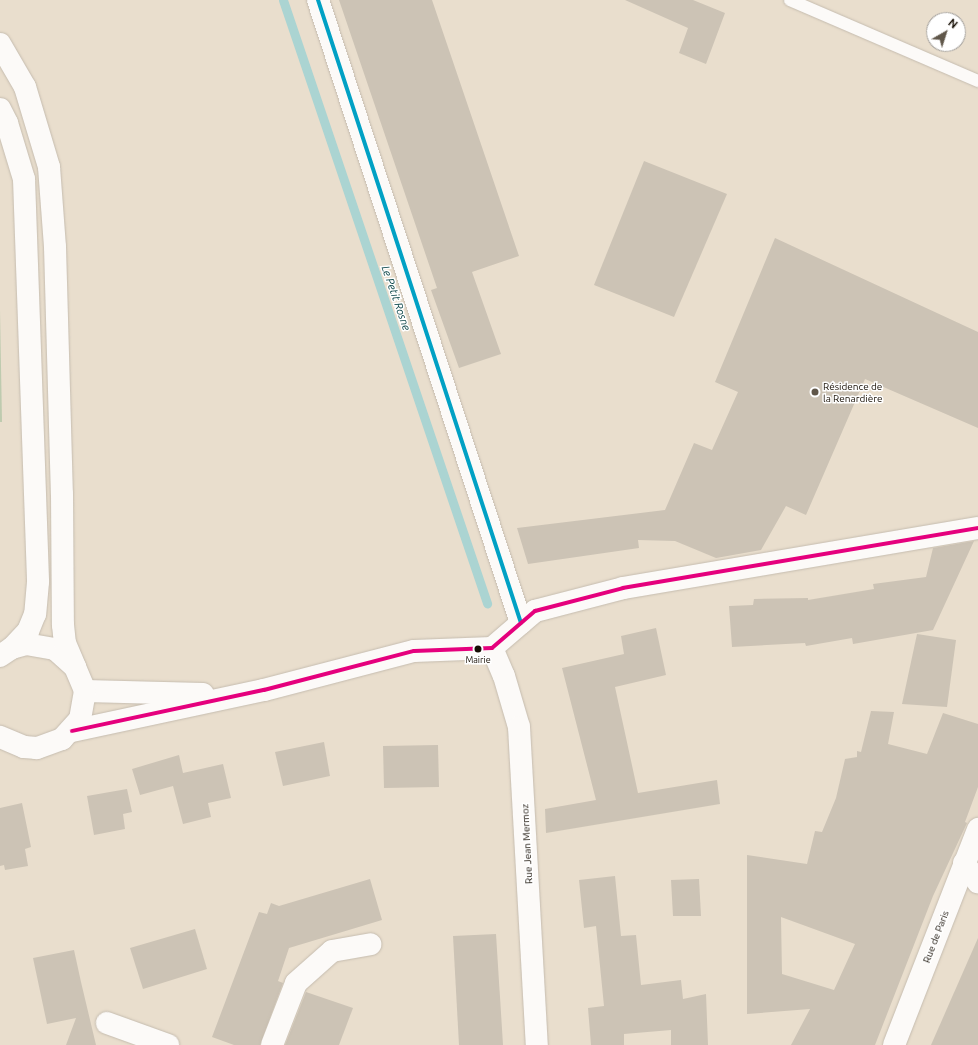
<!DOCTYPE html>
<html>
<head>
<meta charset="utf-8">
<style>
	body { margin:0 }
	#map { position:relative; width:978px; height:1045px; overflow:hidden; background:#e9decd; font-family:Ubuntu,sans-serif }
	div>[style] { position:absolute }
	.green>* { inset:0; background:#becbaf }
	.stream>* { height:9px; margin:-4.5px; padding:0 4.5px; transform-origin:4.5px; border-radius:4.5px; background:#abd4d2 }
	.building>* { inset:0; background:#ccc3b5 }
	.roads { filter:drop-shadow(0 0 1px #c5bcaf) drop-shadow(0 0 1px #c5bcaf) }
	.service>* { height:12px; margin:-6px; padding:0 6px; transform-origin:6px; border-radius:6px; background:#fcfaf8 }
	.minor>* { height:22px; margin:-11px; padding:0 11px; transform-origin:11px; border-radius:11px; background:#fcfaf8 }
	.tertiary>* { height:22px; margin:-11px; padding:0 11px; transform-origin:11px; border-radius:11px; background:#fcfaf8 }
	.secondary>* { height:22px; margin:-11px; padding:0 11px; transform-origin:11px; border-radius:11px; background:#fcfaf8 }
	.trunk>* { height:22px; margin:-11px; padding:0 11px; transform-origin:11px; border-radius:11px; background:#fcfaf8 }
	.bus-1>* { height:4px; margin:-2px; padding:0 2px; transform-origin:2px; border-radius:2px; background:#01a1c4 }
	.bus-2>* { height:4px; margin:-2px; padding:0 2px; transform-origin:2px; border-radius:2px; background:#e5007d }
	.dots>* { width:11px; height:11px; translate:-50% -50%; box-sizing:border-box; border:2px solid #fff; border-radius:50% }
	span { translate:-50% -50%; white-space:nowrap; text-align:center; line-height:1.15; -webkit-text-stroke:3px #fff; paint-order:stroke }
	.bus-label { font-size:9px; color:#160e04 }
	.poi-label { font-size:10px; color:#160e04 }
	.left { translate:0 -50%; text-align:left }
	.street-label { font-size:10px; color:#160e04 }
	.water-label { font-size:11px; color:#003e41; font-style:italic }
	.north { position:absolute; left:926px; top:12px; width:40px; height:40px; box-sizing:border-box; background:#fff; border:1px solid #a29f9b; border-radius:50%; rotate:39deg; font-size:11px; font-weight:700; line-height:16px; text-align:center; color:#160e04 }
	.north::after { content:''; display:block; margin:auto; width:14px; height:18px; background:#60574a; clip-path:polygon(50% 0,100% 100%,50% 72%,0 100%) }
</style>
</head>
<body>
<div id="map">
	<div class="green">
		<div style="clip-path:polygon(0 310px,2px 422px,0 422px)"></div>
	</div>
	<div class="stream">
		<div style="left:283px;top:0;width:637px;rotate:71.31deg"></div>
	</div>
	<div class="building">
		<div style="clip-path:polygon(339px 0,432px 0,519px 256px,472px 272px,501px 354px,459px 368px,431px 290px,437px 288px)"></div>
		<div style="clip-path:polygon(625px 0,693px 0,725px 13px,706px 64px,679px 53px,688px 28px)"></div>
		<div style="clip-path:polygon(644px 161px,727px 194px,674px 317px,594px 285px)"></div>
		<div style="clip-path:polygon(775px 238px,978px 332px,978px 428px,865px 379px,806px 515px,786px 506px,761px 550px,716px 558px,675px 541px,638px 540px,639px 548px,528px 564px,517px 528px,665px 510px,694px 443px,712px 450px,738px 392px,715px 382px)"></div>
		<div style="clip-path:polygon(974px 541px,933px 630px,853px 644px,852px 638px,806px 646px,805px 643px,732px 647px,729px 606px,753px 605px,754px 599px,808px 598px,808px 600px,874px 589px,873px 584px,926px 577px,933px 548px)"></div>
		<div style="clip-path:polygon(656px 628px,666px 675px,615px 687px,638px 793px,717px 780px,720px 804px,546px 833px,545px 809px,596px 800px,562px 668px,624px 654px,621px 636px)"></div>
		<div style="clip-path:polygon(917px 634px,956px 640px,947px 707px,902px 704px)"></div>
		<div style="clip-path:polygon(evenodd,871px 711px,894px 712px,888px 744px,927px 754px,943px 713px,978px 724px,978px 787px,965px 822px,967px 823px,933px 896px,875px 1045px,791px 1045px,810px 1009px,747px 1014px,747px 855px,807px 864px,815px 831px,822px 832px,836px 798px,845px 759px,857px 757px,857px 751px,861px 752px,871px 711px,781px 917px,855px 944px,834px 990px,782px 974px,781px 917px)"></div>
		<div style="clip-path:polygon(324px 742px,330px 776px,283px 786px,275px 752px)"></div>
		<div style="clip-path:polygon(438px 745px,439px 787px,384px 788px,383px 746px)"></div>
		<div style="clip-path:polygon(179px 755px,183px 773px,223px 764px,231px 798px,208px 803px,211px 817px,183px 824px,173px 786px,140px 795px,132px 769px)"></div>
		<div style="clip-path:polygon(127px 789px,132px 812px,123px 814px,125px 829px,94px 835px,87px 796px)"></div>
		<div style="clip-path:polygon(22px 803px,31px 847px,25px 849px,28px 866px,5px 870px,4px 865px,0 866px,0 808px)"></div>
		<div style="clip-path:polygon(615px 876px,621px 936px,636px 935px,641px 985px,681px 980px,683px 999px,706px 994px,708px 1045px,671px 1045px,671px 1030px,624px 1034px,624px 1045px,591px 1045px,588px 1008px,604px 1006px,596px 926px,584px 928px,579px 880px)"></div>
		<div style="clip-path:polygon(370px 879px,382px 920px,289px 948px,278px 981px,283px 983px,260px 1045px,234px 1045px,212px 1037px,259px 912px,267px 914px,271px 903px,279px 906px)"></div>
		<div style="clip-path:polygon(699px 879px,701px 916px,673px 916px,671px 880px)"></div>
		<div style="clip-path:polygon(195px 929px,207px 969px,143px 989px,130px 948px)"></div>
		<div style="clip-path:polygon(496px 934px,503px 1045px,459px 1045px,453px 936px)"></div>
		<div style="clip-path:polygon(978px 938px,978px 1045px,931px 1045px)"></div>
		<div style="clip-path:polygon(74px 950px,81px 982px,96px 1045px,66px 1045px,76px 1018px,47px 1024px,33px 958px)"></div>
		<div style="clip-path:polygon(306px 992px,353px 1008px,339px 1045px,285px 1045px)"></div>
	</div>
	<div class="roads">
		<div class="service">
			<div style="left:790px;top:0;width:205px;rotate:23.3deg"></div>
		</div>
		<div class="minor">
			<div style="left:318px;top:0;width:655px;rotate:71.95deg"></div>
			<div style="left:964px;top:863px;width:24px;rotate:54deg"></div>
			<div style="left:107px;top:1023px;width:65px;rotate:19.8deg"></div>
			<div style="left:272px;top:1045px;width:66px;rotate:-68.8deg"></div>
			<div style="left:296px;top:983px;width:48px;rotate:-41.6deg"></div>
			<div style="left:332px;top:951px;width:39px;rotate:-10deg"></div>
		</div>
		<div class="tertiary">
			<div style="left:492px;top:648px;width:30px;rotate:67deg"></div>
			<div style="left:504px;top:676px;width:53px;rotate:73.6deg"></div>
			<div style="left:519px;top:727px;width:319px;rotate:86.8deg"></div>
			<div style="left:85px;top:691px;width:118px;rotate:1.5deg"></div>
			<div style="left:72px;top:731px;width:196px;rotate:-12.1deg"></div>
			<div style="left:264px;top:690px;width:155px;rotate:-14.6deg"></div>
			<div style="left:414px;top:651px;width:78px;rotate:-2.2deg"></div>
			<div style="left:492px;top:648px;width:57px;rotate:-40.7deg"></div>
			<div style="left:535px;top:611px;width:91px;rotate:-14.6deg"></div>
			<div style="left:623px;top:588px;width:360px;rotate:-9.6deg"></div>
			<div style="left:894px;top:1045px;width:232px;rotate:-68.7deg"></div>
		</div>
		<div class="secondary">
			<div style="left:0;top:656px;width:14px;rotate:-34deg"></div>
			<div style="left:12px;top:648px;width:15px;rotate:-16deg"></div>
			<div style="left:26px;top:644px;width:29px;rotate:10deg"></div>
			<div style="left:55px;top:649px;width:27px;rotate:42deg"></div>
			<div style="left:75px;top:667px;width:26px;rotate:67deg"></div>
			<div style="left:85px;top:691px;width:28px;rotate:100deg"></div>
			<div style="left:80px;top:719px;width:27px;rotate:132deg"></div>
			<div style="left:62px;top:739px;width:27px;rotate:160deg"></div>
			<div style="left:37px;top:748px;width:13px;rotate:-176deg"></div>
			<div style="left:24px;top:747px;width:26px;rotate:-157deg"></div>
		</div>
		<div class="trunk">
			<div style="left:0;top:44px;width:50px;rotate:59.8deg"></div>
			<div style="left:25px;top:87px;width:84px;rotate:73.3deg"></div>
			<div style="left:49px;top:167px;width:80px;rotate:85.7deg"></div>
			<div style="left:55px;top:247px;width:247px;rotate:88.4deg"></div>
			<div style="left:62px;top:494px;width:131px;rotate:89.6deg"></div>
			<div style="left:63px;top:625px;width:18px;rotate:84deg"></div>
			<div style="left:65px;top:643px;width:26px;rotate:67deg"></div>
			<div style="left:0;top:109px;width:16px;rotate:63deg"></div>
			<div style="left:7px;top:123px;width:59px;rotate:73.1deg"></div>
			<div style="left:24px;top:179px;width:403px;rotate:88deg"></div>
			<div style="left:38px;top:582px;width:32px;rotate:95deg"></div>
			<div style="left:35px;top:614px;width:18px;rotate:112deg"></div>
			<div style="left:28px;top:631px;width:23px;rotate:133deg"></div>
		</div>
	</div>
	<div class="bus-1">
		<div style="left:318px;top:0;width:655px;rotate:71.95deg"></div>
	</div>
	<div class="bus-2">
		<div style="left:72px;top:731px;width:196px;rotate:-12.1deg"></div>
		<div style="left:264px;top:690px;width:155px;rotate:-14.6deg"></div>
		<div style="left:414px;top:651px;width:78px;rotate:-2.2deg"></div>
		<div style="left:492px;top:648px;width:57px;rotate:-40.7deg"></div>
		<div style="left:535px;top:611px;width:91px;rotate:-14.6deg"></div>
		<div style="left:623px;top:588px;width:360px;rotate:-9.6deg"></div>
	</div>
	<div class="dots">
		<div style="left:815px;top:392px;background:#60574a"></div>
		<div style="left:478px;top:649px;background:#160e04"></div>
	</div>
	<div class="bus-label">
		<span style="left:478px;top:660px">Mairie</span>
	</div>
	<div class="poi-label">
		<span class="left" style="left:823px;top:392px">Résidence de<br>la Renardière</span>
	</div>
	<div class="street-label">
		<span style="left:527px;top:844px;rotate:-93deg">Rue Jean Mermoz</span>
		<span style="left:936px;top:937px;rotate:-69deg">Rue de Paris</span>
	</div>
	<div class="water-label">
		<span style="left:396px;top:298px;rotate:71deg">Le Petit Rosne</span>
	</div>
	<div class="north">N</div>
</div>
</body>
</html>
